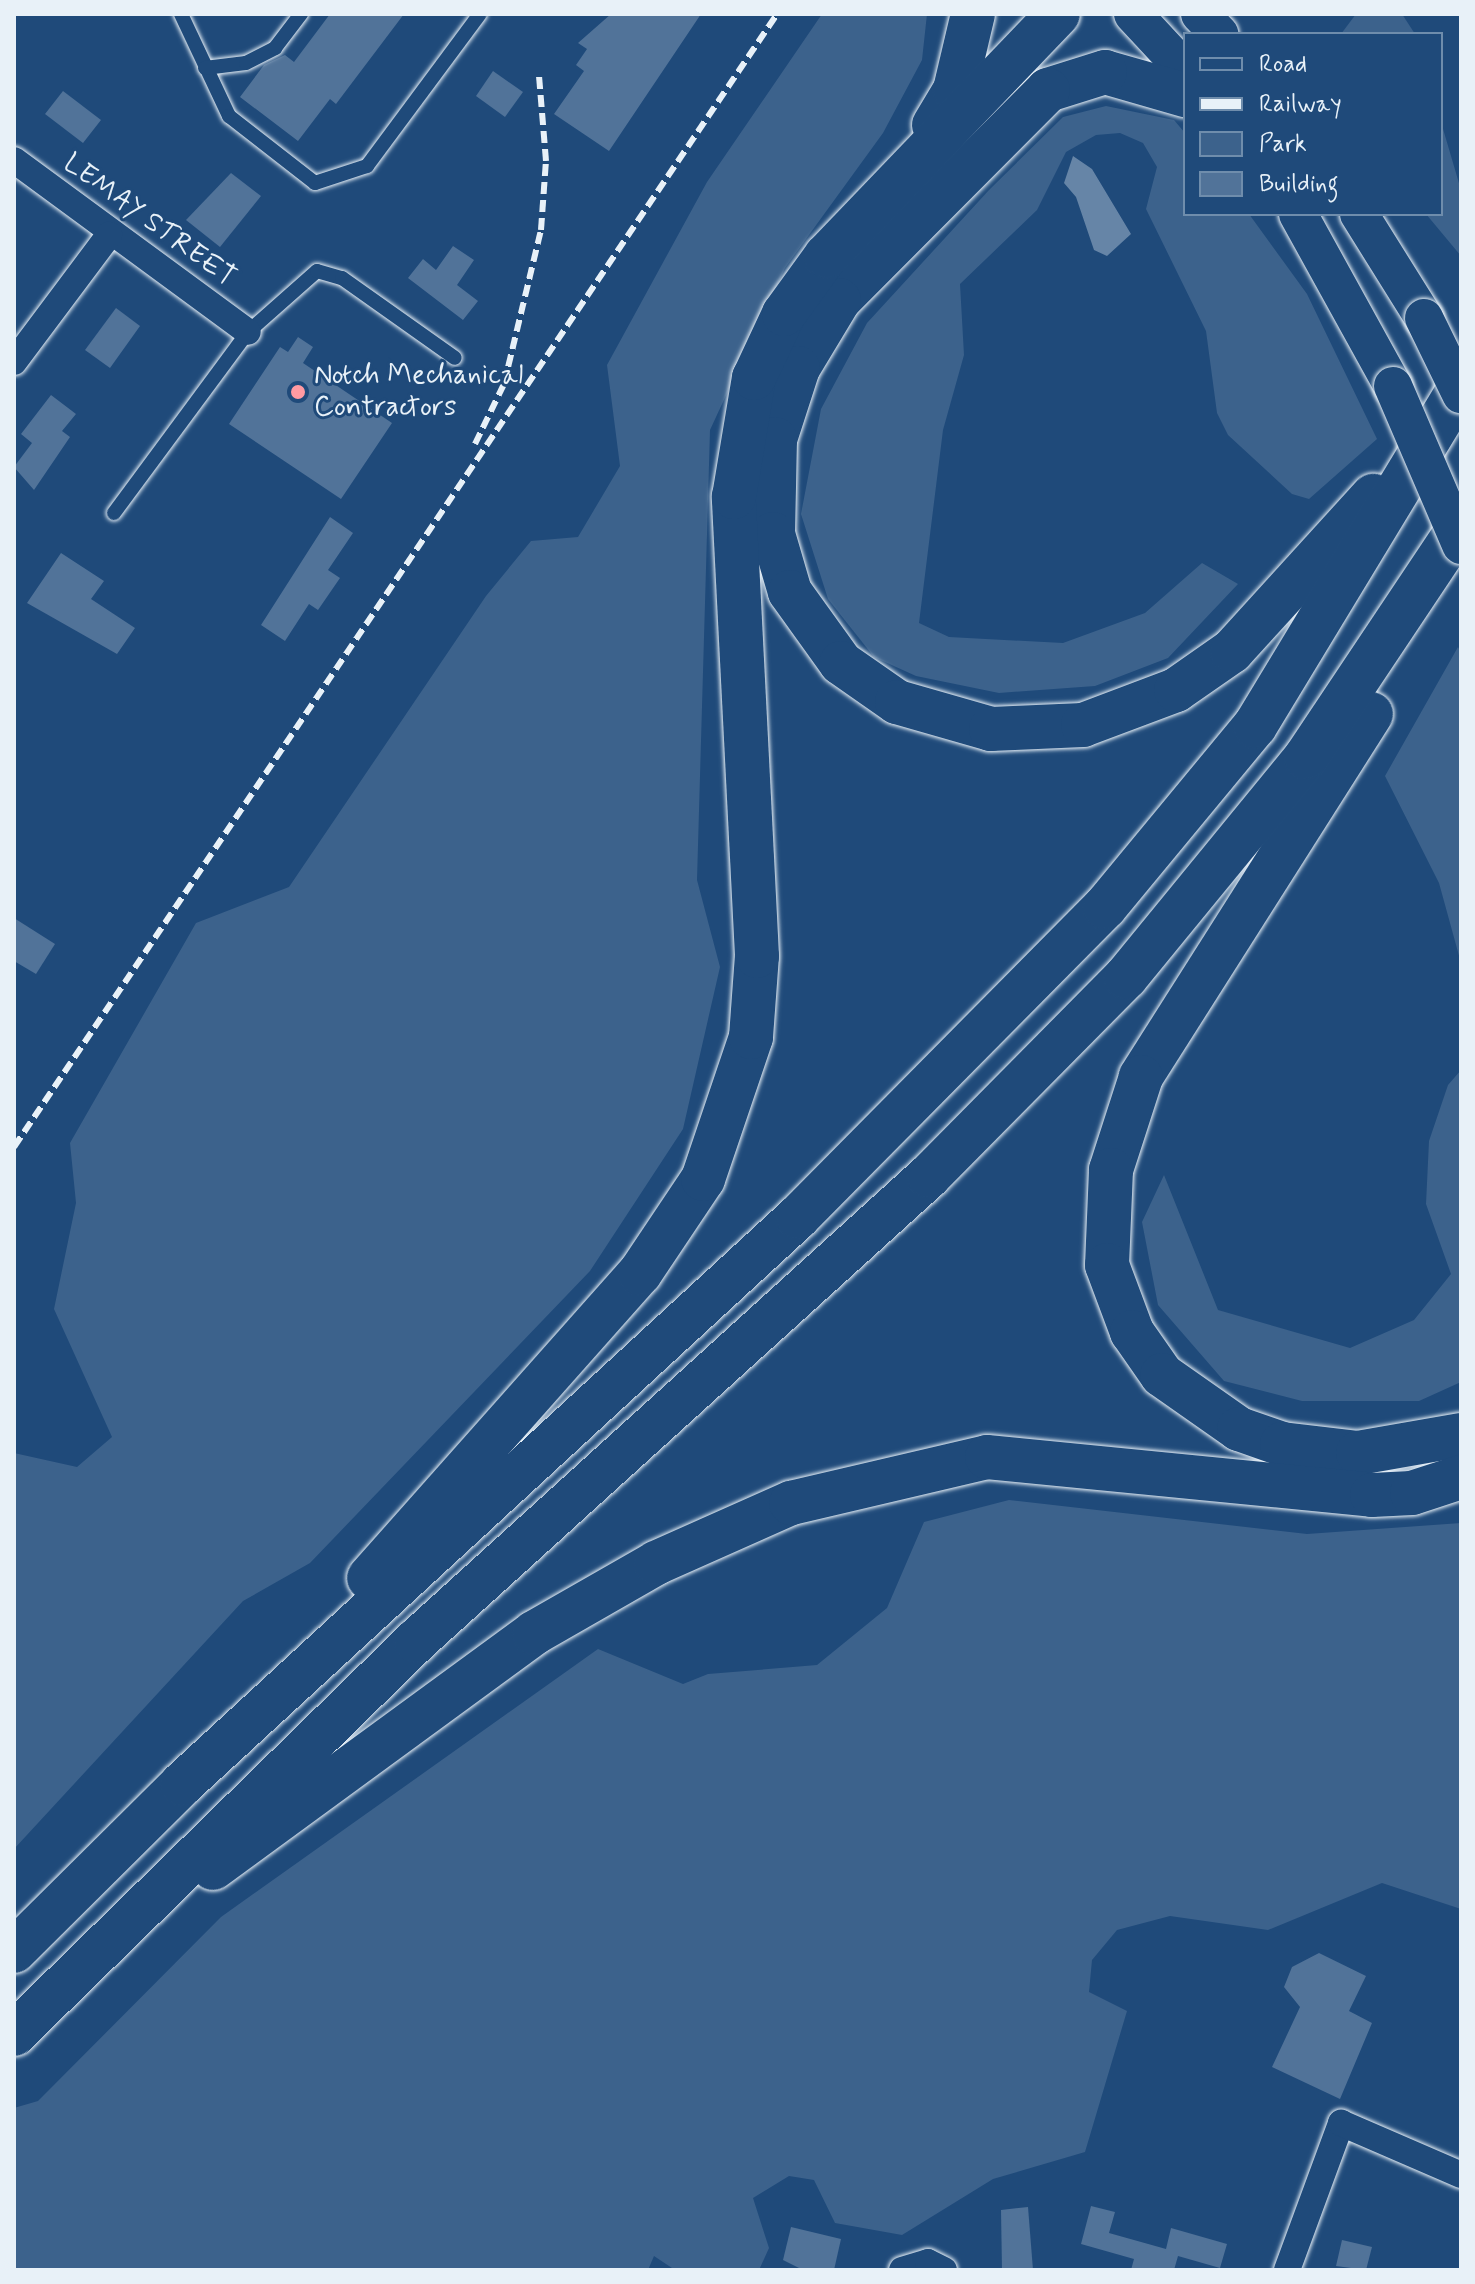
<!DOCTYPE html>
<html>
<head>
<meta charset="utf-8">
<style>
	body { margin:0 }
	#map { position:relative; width:1475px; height:2284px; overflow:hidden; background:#1f4a7a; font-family:Mynerve,sans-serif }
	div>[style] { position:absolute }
	.green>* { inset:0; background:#3c628c }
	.water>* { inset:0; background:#6685a7 }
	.building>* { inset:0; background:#517399 }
	.roads { filter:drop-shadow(0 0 2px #e8f1f8) drop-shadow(0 0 2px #e8f1f8) }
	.service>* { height:14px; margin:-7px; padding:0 7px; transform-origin:7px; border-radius:7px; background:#1f4a7a }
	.minor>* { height:26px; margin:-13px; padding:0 13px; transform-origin:13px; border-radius:13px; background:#1f4a7a }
	.secondary>* { height:38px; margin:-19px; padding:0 19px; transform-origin:19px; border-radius:19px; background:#1f4a7a }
	.motorway>* { height:44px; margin:-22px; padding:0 22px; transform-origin:22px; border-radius:22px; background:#1f4a7a }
	.rail>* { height:6px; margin-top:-3px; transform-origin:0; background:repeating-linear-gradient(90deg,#e8f1f8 0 12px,transparent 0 18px) }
	.bridges { filter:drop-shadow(0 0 2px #e8f1f8) drop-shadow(0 0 2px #e8f1f8) }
	.secondary-bridge>* { height:38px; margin:-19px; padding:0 19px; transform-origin:19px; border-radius:19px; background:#1f4a7a }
	.dots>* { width:22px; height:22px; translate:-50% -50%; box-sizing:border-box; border:4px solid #1f4a7a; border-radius:50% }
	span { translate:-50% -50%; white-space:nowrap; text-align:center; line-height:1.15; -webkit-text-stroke:6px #1f4a7a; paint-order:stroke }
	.street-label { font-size:28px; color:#e8f1f8 }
	.poi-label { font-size:28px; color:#e8f1f8 }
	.left { translate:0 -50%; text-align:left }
	.frame { position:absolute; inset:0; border:16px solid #e8f1f8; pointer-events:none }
	.legend { position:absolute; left:1183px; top:32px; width:260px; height:184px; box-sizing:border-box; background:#1f4a7a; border:2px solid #6f8dac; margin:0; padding:10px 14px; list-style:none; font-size:24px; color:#e8f1f8 }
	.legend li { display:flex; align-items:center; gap:16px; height:40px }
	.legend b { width:40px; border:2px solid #6f8dac }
</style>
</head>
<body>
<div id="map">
	<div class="green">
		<div style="clip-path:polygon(822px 14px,927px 14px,922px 60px,883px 133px,785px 268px,710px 430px,697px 880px,720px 967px,683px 1129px,590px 1271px,310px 1563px,243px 1601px,14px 1849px,14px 1453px,77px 1467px,112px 1437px,54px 1309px,76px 1203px,70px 1143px,196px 923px,289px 887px,486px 596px,531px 541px,578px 537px,620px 466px,607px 365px,707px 182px)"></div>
		<div style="clip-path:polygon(1356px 14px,1402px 14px,1415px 34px,1341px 34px)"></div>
		<div style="clip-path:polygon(1106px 106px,1174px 120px,1185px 133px,1185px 214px,1249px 214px,1307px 294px,1377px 439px,1309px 499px,1292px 494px,1228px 435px,1217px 413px,1206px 331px,1146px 209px,1157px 167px,1143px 143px,1120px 133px,1096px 135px,1066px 152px,1037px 210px,960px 284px,964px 355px,943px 430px,919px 623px,949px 637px,1063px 643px,1145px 613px,1202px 563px,1238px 584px,1168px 658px,1095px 686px,999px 693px,916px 676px,874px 657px,828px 599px,801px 514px,821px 409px,867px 323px,989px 190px,1063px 117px)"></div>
		<div style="clip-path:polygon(1441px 122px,1461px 190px,1461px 256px,1426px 214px,1441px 214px)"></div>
		<div style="clip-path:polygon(1458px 647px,1461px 653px,1461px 963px,1439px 883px,1385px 776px)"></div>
		<div style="clip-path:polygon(1461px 1070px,1461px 1382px,1419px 1401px,1302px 1401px,1224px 1381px,1158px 1305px,1142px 1222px,1164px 1175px,1218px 1310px,1350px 1348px,1414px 1320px,1451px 1274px,1426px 1204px,1429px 1141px,1448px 1085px)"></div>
		<div style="clip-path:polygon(1009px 1500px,1307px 1534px,1461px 1523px,1461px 1909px,1382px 1883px,1268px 1930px,1170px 1916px,1117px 1930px,1092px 1960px,1089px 1992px,1127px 2011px,1085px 2152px,993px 2179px,902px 2235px,835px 2223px,814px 2180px,789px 2176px,753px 2198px,769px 2248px,759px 2270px,675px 2270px,654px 2256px,648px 2270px,14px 2270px,14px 2108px,38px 2101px,221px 1917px,598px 1649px,683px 1684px,708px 1674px,817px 1665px,887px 1608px,924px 1522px)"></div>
	</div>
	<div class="water">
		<div style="clip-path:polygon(1073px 156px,1092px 169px,1131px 234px,1107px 256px,1094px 250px,1076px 197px,1064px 183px)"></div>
	</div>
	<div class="building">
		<div style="clip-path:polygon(330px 14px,404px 14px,336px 104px,330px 99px,298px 141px,240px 97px,264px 65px,285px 55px,294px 62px)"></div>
		<div style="clip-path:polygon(611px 14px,701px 14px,609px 151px,554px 114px,584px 71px,576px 65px,587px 49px,578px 43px)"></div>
		<div style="clip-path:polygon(493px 71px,523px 92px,505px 117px,476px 96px)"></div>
		<div style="clip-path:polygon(63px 91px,101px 120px,83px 143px,45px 114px)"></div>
		<div style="clip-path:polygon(231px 173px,261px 196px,220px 247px,186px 220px)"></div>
		<div style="clip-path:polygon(453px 246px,474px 260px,457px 285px,478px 301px,463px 320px,408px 278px,423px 259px,436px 270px)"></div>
		<div style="clip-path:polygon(116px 308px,140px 326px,110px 368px,85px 350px)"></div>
		<div style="clip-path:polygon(298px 337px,313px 347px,303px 363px,392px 423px,341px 499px,229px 424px,280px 347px,288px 352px)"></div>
		<div style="clip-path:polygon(51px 395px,76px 414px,62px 431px,70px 437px,34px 490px,14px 467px,32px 443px,21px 434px)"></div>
		<div style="clip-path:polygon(330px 517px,353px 533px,328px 570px,340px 578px,318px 610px,309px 604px,285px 641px,261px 625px)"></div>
		<div style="clip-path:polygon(61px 553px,104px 581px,91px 599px,135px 628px,117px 654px,27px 603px)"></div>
		<div style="clip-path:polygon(14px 918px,55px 944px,36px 974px,14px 961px)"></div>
		<div style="clip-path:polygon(1319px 1953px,1366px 1976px,1349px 2011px,1372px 2023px,1340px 2099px,1272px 2067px,1300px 2007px,1284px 1987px,1292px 1967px)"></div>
		<div style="clip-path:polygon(1091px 2206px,1115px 2212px,1109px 2233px,1166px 2249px,1171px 2228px,1227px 2244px,1220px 2268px,1178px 2256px,1174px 2270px,1131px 2270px,1134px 2259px,1081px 2244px)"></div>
		<div style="clip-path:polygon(1028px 2207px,1033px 2270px,1002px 2270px,1001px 2210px)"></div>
		<div style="clip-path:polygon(791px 2227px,841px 2239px,834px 2270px,803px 2270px,783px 2260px)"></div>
		<div style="clip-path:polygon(1342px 2240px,1372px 2247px,1366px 2270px,1336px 2266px)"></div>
	</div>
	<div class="roads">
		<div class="service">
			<div style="left:181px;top:14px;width:113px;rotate:64.8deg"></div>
			<div style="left:229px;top:116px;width:109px;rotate:37.9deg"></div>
			<div style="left:315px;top:183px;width:55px;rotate:-18.1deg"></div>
			<div style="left:367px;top:166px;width:189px;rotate:-53.4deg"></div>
			<div style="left:205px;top:68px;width:41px;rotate:-7deg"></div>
			<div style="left:246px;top:63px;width:33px;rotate:-27deg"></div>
			<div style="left:275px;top:48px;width:43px;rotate:-52.6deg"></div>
			<div style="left:114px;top:513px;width:225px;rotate:-53.5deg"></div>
			<div style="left:248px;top:332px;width:92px;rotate:-41.5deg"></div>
			<div style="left:317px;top:271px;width:26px;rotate:16deg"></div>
			<div style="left:342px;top:278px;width:138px;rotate:35.3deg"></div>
		</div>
		<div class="minor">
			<div style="left:14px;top:160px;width:290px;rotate:36.3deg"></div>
			<div style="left:14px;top:362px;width:159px;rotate:-53.2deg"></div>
			<div style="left:902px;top:2270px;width:27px;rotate:-17deg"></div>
			<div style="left:928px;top:2262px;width:18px;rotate:27deg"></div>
			<div style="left:1287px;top:2270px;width:157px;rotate:-69.8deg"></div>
			<div style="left:1341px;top:2123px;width:131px;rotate:23.4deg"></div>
		</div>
		<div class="secondary">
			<div style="left:1133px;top:14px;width:76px;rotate:47.1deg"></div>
			<div style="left:1200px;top:14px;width:28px;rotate:46deg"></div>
			<div style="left:1298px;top:214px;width:196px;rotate:61.1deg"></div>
			<div style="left:1359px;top:214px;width:123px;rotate:58deg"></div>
		</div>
		<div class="motorway">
			<div style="left:1185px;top:95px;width:83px;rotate:-164deg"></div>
			<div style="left:1105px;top:72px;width:60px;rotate:162.5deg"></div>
			<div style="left:1048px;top:90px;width:296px;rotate:134.9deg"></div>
			<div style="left:839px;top:300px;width:79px;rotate:121.1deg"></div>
			<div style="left:798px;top:368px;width:75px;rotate:107.9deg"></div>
			<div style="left:775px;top:439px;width:95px;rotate:91.2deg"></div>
			<div style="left:773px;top:534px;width:60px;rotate:73.7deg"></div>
			<div style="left:790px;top:592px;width:87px;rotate:54.3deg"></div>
			<div style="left:841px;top:663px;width:68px;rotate:34.9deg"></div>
			<div style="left:897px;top:702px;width:98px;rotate:16deg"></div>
			<div style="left:991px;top:729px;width:92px;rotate:-2.5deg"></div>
			<div style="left:1083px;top:725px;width:99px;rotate:-20.6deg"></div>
			<div style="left:1176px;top:690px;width:68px;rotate:-34.9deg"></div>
			<div style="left:1232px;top:651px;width:210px;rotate:-47.7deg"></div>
			<div style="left:934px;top:125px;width:41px;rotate:-59deg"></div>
			<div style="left:955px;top:90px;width:78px;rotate:-76.7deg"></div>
			<div style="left:1371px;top:714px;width:430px;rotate:122.4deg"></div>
			<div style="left:1141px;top:1077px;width:98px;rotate:107.9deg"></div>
			<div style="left:1111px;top:1170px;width:95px;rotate:92.4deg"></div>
			<div style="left:1107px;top:1265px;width:72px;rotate:69.5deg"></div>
			<div style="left:1132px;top:1332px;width:52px;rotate:55.1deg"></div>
			<div style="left:1162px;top:1375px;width:94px;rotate:35deg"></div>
			<div style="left:1239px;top:1429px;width:46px;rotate:19.2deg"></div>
			<div style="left:1282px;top:1444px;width:77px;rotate:6.8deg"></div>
			<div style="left:1358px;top:1453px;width:105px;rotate:-9.9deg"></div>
			<div style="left:369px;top:1578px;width:408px;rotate:-48.4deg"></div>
			<div style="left:640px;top:1273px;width:113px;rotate:-56.2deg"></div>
			<div style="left:703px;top:1179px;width:150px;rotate:-71.3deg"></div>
			<div style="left:751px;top:1037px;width:81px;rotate:-85.8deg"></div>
			<div style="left:757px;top:956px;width:460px;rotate:-92.9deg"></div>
			<div style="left:734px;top:497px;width:121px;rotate:-80.5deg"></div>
			<div style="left:754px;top:378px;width:71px;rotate:-64.9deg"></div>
			<div style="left:784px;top:314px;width:72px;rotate:-54.1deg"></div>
			<div style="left:826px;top:256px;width:335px;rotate:-46.2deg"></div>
			<div style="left:213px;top:1868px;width:398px;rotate:-36.2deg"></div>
			<div style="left:534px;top:1633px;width:141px;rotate:-29.8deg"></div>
			<div style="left:656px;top:1563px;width:148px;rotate:-24deg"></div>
			<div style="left:791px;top:1503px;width:201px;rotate:-13.2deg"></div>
			<div style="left:987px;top:1457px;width:387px;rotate:5.6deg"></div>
			<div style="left:1372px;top:1495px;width:40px;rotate:-2.9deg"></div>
			<div style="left:1412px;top:1493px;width:52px;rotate:-18.1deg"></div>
			<div style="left:14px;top:1951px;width:237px;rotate:-44.8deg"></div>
			<div style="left:182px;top:1784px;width:837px;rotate:-42.63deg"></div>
			<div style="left:798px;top:1217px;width:436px;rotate:-45.3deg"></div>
			<div style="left:1105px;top:907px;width:235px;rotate:-50.4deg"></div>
			<div style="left:1255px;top:726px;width:398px;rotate:-58.8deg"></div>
			<div style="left:14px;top:2034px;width:562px;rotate:-44.35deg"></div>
			<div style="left:416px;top:1641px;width:692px;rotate:-42.19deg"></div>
			<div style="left:929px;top:1176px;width:280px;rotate:-45.3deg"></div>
			<div style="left:1126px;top:977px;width:284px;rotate:-50.7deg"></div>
			<div style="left:1306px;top:757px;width:279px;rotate:-56.3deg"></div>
		</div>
	</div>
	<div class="rail">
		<div style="left:475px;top:444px;width:67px;rotate:-64.2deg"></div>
		<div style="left:504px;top:384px;width:158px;rotate:-76.5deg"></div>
		<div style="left:541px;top:230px;width:69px;rotate:-85.9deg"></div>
		<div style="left:546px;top:161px;width:86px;rotate:-94.7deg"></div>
		<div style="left:14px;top:1147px;width:1366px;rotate:-56.04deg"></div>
	</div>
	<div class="bridges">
		<div class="secondary-bridge">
			<div style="left:1424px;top:318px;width:85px;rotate:64deg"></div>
			<div style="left:1393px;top:386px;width:173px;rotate:66.8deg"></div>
		</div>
	</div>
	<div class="dots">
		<div style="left:298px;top:392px;background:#ff9aa2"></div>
	</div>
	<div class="street-label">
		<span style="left:149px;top:221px;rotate:36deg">LEMAY STREET</span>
	</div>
	<div class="poi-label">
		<span class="left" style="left:314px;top:392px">Notch Mechanical<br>Contractors</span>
	</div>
	<div class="frame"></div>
	<ul class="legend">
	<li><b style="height:10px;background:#1f4a7a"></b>Road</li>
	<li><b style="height:10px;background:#e8f1f8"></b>Railway</li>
	<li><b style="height:22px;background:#3c628c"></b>Park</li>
	<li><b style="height:22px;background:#517399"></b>Building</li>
	</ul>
</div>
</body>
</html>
